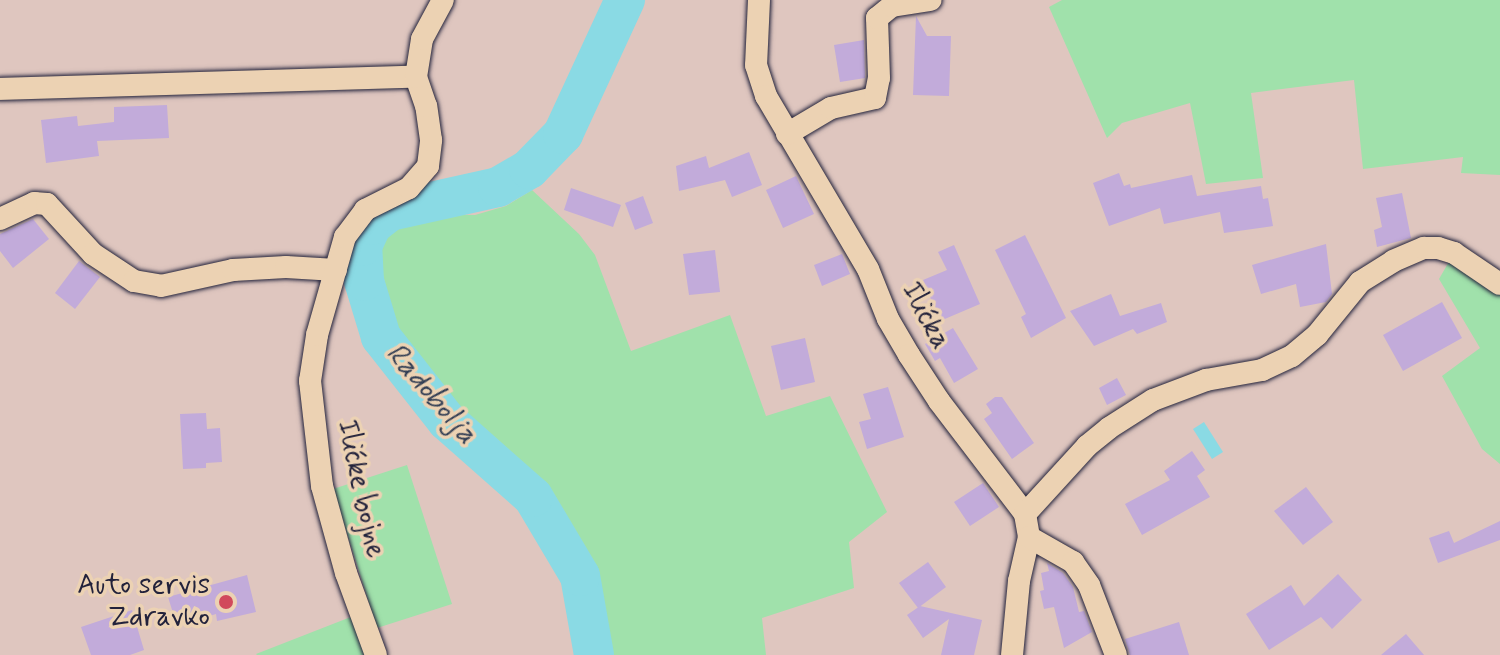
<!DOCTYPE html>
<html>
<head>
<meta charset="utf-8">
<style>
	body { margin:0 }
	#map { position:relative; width:1500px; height:655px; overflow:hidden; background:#dfc6bf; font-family:Mynerve,sans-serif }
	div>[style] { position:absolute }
	.green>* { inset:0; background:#a0e1ab }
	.water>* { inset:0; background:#8adae4 }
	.river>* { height:40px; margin:-20px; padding:0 20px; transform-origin:20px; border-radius:20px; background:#8adae4 }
	.building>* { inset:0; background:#c2abda }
	.roads { filter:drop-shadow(0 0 2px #22223b) drop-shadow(0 0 2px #22223b) }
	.minor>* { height:22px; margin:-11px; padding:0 11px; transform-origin:11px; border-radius:11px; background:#ecd2b3 }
	.dots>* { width:22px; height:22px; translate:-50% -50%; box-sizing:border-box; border:4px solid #ecd2b3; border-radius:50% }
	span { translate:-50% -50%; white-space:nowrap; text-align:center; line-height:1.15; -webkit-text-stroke:7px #ecd2b3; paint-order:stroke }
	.street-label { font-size:28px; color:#22223b }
	.poi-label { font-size:28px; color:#22223b }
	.right { translate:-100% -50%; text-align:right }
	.water-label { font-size:30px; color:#323e54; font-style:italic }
</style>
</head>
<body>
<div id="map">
	<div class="green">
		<div style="clip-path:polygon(1062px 0,1500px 0,1500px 175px,1461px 173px,1463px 157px,1363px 169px,1354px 80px,1251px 93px,1263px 178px,1206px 184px,1190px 103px,1122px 123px,1107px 138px,1049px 7px)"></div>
		<div style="clip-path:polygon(532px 190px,579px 234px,595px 255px,631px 351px,730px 315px,766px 416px,830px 396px,887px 512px,849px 542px,854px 588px,762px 618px,766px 655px,602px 655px,607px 625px,601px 592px,572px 536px,549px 503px,480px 441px,445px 404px,412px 359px,396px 325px,377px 253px,377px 238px,382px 231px,431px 214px,475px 215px,506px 206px)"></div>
		<div style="clip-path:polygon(1454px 253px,1500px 284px,1500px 464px,1482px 449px,1442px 376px,1480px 348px,1439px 279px)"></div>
		<div style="clip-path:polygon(407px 465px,452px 604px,377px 628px,333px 489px)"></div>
		<div style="clip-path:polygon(361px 613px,376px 655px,257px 655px,256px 654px)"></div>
	</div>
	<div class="water">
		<div style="clip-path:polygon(1204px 422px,1223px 452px,1212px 459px,1193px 429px)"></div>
	</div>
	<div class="river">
		<div style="left:594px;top:655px;width:80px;rotate:-100deg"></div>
		<div style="left:580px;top:576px;width:92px;rotate:-120.7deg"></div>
		<div style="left:533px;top:497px;width:115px;rotate:-138.5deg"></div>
		<div style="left:447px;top:421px;width:107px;rotate:-128.2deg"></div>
		<div style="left:381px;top:337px;width:59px;rotate:-106.9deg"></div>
		<div style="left:364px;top:281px;width:35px;rotate:-93deg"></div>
		<div style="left:362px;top:246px;width:23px;rotate:-65deg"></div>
		<div style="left:372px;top:225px;width:23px;rotate:-38deg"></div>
		<div style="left:390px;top:211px;width:111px;rotate:-12.5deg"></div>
		<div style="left:498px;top:187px;width:36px;rotate:-30deg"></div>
		<div style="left:529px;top:169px;width:49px;rotate:-45.8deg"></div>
		<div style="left:563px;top:134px;width:148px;rotate:-65.2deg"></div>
	</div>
	<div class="building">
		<div style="clip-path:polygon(916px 16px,927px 36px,951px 36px,949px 96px,913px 95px)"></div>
		<div style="clip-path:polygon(864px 40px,865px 78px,840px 82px,834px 45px)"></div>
		<div style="clip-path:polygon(167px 105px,169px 138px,97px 141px,99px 156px,46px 163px,41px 120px,77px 116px,78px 126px,114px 122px,114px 107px)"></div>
		<div style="clip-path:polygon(749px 152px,762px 185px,732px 197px,725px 180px,679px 191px,676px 166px,706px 156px,709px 168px)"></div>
		<div style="clip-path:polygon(1119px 173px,1124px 186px,1130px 184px,1131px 188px,1192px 175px,1197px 196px,1261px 186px,1263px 199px,1268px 198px,1273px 226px,1224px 233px,1220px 212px,1164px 224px,1160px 208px,1109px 226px,1093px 183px)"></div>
		<div style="clip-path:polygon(796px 176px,814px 214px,783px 228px,766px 190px)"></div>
		<div style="clip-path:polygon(571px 188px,621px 205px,613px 227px,564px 210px)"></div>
		<div style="clip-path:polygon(1402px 193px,1411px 238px,1377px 247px,1374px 230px,1382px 227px,1376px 198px)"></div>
		<div style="clip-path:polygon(643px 196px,653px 223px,635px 230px,625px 203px)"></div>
		<div style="clip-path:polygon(33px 219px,49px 239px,13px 268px,0 251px,0 234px)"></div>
		<div style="clip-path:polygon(1025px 235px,1066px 318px,1031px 338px,1021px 317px,1026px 314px,995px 250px)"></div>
		<div style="clip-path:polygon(1326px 244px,1332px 294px,1326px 302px,1300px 307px,1296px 284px,1261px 294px,1252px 265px)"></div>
		<div style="clip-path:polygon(954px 245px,980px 304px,940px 321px,923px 280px,947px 270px,938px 252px)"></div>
		<div style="clip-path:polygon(715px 250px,720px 292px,689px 295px,683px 254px)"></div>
		<div style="clip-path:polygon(842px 254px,850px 274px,822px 286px,814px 265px)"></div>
		<div style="clip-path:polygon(79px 261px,100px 277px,75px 309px,55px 293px)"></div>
		<div style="clip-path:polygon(1111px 294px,1120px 316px,1161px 303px,1167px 322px,1137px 334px,1133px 329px,1094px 346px,1070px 311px)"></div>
		<div style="clip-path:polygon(1442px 302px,1462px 338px,1403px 371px,1383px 335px)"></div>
		<div style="clip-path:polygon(953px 328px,978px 369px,954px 383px,940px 358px,935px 361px,925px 344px)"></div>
		<div style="clip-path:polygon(805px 338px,815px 382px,781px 390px,771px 346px)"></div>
		<div style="clip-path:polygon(1117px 378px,1126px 395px,1107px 405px,1099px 388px)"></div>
		<div style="clip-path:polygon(888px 387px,904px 437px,867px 449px,859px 422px,871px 419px,863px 394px)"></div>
		<div style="clip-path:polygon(995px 397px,1002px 397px,1034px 443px,1012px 459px,984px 419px,992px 413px,986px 404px)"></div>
		<div style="clip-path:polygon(206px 413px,207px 429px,220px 428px,222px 462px,206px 463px,206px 468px,183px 469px,180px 414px)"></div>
		<div style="clip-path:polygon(1192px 451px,1205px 470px,1197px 476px,1210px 497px,1142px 535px,1125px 504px,1170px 480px,1164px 471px)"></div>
		<div style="clip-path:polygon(983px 483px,999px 507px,970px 526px,954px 502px)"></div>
		<div style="clip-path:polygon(1306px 487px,1333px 522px,1303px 545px,1274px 511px)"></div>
		<div style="clip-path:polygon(1500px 521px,1500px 540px,1438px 563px,1429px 538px,1449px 531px,1454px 543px)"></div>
		<div style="clip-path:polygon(928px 562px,946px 587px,918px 608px,899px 583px)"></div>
		<div style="clip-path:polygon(1047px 563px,1063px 573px,1073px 587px,1079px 612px,1084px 611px,1092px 632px,1064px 648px,1054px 607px,1044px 609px,1040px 591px,1044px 590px,1041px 573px,1049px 571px)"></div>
		<div style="clip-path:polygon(1338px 574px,1362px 600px,1332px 629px,1321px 617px,1269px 650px,1246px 614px,1291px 585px,1304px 606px)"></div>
		<div style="clip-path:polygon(247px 575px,256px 612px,217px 621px,216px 614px,177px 626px,168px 597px)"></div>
		<div style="clip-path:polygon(920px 606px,982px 620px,974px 655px,941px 655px,949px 619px,923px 638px,907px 615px)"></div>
		<div style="clip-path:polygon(132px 610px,144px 650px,130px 655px,91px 655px,81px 627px)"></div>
		<div style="clip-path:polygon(1179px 622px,1189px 655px,1130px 655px,1125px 639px)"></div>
		<div style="clip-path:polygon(1406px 634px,1424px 655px,1381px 655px)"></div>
	</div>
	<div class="roads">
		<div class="minor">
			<div style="left:759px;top:0;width:65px;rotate:92.6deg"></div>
			<div style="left:756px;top:65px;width:33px;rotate:72deg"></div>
			<div style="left:766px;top:96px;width:201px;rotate:59.5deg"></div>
			<div style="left:868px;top:269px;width:54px;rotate:68.2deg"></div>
			<div style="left:888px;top:319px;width:42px;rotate:59.7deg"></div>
			<div style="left:909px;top:355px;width:55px;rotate:56.9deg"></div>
			<div style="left:939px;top:401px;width:142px;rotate:52.7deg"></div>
			<div style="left:1025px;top:514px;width:23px;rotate:80deg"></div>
			<div style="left:1029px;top:537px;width:45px;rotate:102.8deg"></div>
			<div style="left:1019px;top:581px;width:74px;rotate:95.4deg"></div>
			<div style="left:0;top:89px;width:416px;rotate:-1.7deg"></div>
			<div style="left:787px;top:134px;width:51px;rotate:-30.6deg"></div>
			<div style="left:831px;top:108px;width:45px;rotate:-12.8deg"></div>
			<div style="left:875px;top:98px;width:20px;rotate:-79deg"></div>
			<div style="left:879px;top:78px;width:60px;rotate:-91.9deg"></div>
			<div style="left:877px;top:18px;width:19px;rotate:-39deg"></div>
			<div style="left:892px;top:6px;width:39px;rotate:-9deg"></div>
			<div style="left:0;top:219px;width:38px;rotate:-25deg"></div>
			<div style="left:34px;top:203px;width:13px;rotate:4deg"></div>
			<div style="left:47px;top:204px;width:68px;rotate:47.4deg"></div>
			<div style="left:93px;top:254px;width:49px;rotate:33.4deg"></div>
			<div style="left:134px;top:281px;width:27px;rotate:10deg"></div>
			<div style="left:161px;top:286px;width:74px;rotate:-12.5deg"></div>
			<div style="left:233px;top:270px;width:53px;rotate:-3.2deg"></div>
			<div style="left:286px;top:267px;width:50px;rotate:3.4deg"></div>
			<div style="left:1025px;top:514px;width:92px;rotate:-47.6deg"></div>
			<div style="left:1087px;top:446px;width:28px;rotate:-39deg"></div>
			<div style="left:1109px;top:428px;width:52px;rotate:-32.5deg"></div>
			<div style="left:1153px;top:400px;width:57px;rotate:-20.7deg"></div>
			<div style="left:1206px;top:380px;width:57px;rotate:-10.1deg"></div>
			<div style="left:1262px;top:370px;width:33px;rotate:-25deg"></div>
			<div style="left:1292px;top:356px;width:33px;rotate:-40deg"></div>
			<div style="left:1317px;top:335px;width:68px;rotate:-50.9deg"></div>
			<div style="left:1360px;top:282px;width:39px;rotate:-32deg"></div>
			<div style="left:1393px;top:261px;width:34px;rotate:-23deg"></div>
			<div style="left:1424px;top:248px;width:14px"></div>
			<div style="left:1438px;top:248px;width:17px;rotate:17deg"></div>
			<div style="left:1454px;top:253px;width:55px;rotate:34deg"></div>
			<div style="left:1029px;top:537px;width:51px;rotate:29.6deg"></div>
			<div style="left:1073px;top:562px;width:28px;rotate:55deg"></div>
			<div style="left:1089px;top:585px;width:75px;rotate:68.9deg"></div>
			<div style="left:376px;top:655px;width:87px;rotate:-110.1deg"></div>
			<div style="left:346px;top:573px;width:90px;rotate:-105.4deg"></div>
			<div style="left:322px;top:486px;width:106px;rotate:-96.5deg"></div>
			<div style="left:310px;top:381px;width:47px;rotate:-81.3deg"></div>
			<div style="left:317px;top:335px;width:102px;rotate:-74.1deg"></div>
			<div style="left:345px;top:237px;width:34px;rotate:-53deg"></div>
			<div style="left:365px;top:210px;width:49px;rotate:-26.6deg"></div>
			<div style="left:409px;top:188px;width:29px;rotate:-49deg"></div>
			<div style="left:428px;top:166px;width:26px;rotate:-83deg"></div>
			<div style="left:431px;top:140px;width:34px;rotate:-98deg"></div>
			<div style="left:426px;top:106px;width:31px;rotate:-109deg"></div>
			<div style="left:416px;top:77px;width:38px;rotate:-81deg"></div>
			<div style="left:422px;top:39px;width:44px;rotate:-61.7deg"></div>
		</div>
	</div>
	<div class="dots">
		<div style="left:226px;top:602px;background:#d1495b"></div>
	</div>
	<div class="street-label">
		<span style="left:925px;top:316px;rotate:62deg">Ilićka</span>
		<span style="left:360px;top:489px;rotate:78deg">Ilićke bojne</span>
	</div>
	<div class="poi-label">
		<span class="right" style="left:210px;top:602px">Auto servis<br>Zdravko</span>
	</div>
	<div class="water-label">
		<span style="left:431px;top:394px;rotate:49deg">Radobolja</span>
	</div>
</div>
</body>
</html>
